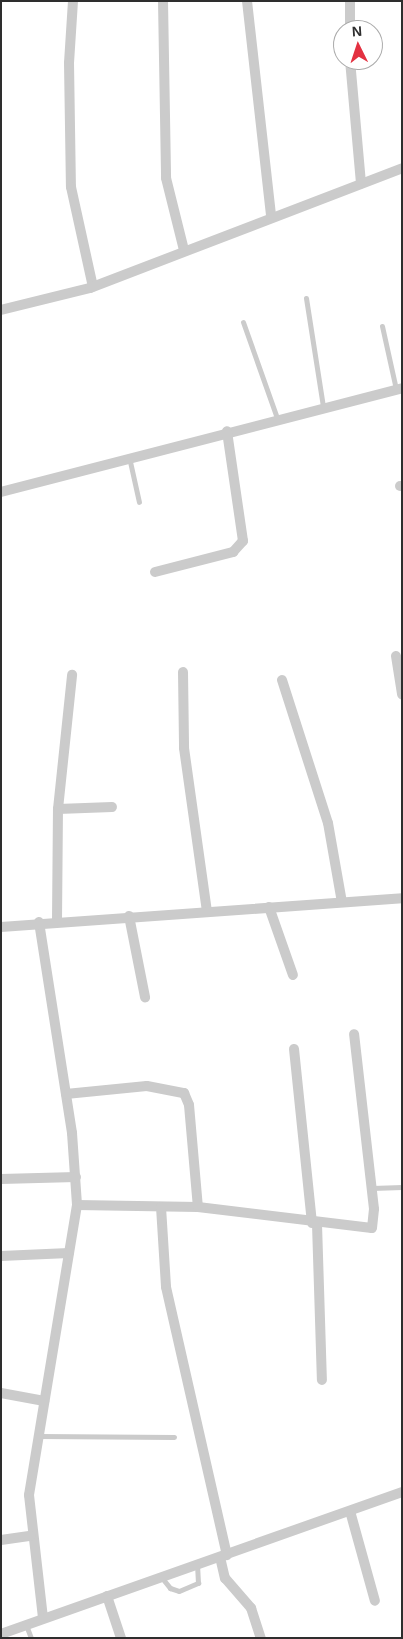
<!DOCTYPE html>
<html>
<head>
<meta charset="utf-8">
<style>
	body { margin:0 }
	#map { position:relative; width:403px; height:1639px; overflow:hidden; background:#fff; font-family:Arial,sans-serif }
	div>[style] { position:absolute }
	.lane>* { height:5px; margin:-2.5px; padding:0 2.5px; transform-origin:2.5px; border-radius:2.5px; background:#cbcbcb }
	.street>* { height:10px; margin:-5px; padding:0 5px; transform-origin:5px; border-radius:5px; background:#cbcbcb }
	span { translate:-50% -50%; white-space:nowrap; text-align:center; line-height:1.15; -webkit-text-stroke:5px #fff; paint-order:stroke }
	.frame { position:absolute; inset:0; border:2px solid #2e2e2e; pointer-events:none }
	.north { position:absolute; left:333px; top:20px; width:50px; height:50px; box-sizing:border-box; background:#fff; border:1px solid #ababab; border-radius:50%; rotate:356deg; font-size:14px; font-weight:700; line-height:20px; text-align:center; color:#2e2e2e }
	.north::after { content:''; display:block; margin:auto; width:18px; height:22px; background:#e33141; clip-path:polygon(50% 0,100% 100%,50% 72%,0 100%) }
</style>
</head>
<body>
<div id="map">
	<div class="lane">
		<div style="left:306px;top:298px;width:110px;rotate:81.1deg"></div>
		<div style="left:243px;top:322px;width:102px;rotate:70.5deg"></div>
		<div style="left:382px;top:326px;width:65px;rotate:77.5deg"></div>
		<div style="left:129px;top:457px;width:46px;rotate:77.5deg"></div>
		<div style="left:372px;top:1188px;width:30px;rotate:-2deg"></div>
		<div style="left:39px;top:1436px;width:135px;rotate:0.4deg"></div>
		<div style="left:162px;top:1578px;width:13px;rotate:51deg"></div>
		<div style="left:170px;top:1588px;width:9px;rotate:18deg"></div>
		<div style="left:179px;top:1591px;width:21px;rotate:-23deg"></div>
		<div style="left:198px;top:1583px;width:18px;rotate:-93deg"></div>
		<div style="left:26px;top:1625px;width:14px;rotate:69deg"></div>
	</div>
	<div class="street">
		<div style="left:73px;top:1px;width:62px;rotate:93.7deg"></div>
		<div style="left:69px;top:63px;width:124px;rotate:89.1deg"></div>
		<div style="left:71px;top:187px;width:102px;rotate:77.6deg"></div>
		<div style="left:163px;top:1px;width:177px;rotate:89deg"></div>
		<div style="left:166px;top:178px;width:74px;rotate:76deg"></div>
		<div style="left:247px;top:1px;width:216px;rotate:83.6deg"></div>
		<div style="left:350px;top:30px;width:29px;rotate:-90deg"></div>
		<div style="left:350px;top:60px;width:124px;rotate:84.9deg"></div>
		<div style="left:1px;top:310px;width:92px;rotate:-13.9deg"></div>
		<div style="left:90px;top:288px;width:334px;rotate:-21deg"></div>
		<div style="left:400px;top:486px;width:2px"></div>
		<div style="left:1px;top:492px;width:414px;rotate:-14.5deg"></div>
		<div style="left:155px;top:572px;width:81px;rotate:-14.4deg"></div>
		<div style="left:233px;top:552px;width:15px;rotate:-48deg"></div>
		<div style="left:243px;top:541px;width:111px;rotate:-98.3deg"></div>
		<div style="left:396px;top:656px;width:39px;rotate:81deg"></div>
		<div style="left:183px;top:672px;width:76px;rotate:89.2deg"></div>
		<div style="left:184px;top:748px;width:165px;rotate:82deg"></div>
		<div style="left:282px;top:680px;width:150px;rotate:72.2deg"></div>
		<div style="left:328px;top:823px;width:80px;rotate:80deg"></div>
		<div style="left:58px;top:809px;width:54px;rotate:-2.1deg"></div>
		<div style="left:269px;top:907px;width:72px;rotate:70.6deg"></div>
		<div style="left:129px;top:916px;width:83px;rotate:78.8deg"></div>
		<div style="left:57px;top:921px;width:112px;rotate:-89.5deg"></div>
		<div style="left:58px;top:809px;width:135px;rotate:-84deg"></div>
		<div style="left:39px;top:922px;width:214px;rotate:81.1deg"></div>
		<div style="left:72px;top:1133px;width:72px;rotate:86deg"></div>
		<div style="left:77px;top:1205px;width:294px;rotate:99.4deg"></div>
		<div style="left:29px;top:1495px;width:124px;rotate:83.5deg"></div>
		<div style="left:1px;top:927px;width:402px;rotate:-4.1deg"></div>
		<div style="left:294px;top:1049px;width:175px;rotate:84.1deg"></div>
		<div style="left:66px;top:1094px;width:81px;rotate:-5.6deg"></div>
		<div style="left:147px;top:1086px;width:38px;rotate:11deg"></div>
		<div style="left:184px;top:1093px;width:13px;rotate:67deg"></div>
		<div style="left:189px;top:1105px;width:102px;rotate:85deg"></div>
		<div style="left:1px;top:1179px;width:75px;rotate:-1.5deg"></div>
		<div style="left:77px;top:1205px;width:121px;rotate:0.9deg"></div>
		<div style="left:198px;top:1207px;width:175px;rotate:6.9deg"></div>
		<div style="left:372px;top:1228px;width:19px;rotate:-84deg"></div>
		<div style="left:374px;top:1209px;width:176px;rotate:-96.5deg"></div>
		<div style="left:161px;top:1207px;width:80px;rotate:86.4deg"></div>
		<div style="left:166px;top:1287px;width:275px;rotate:77.2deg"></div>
		<div style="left:317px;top:1224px;width:156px;rotate:88.2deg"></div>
		<div style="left:1px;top:1256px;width:68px;rotate:-2.5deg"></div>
		<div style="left:1px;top:1393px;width:44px;rotate:10.5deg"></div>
		<div style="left:350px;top:1511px;width:93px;rotate:74.5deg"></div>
		<div style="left:1px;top:1540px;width:30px;rotate:-8deg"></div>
		<div style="left:220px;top:1557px;width:22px;rotate:77deg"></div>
		<div style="left:225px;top:1578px;width:40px;rotate:49deg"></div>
		<div style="left:251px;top:1608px;width:32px;rotate:72deg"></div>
		<div style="left:107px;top:1596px;width:44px;rotate:71.6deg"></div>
		<div style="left:1px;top:1634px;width:425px;rotate:-19.5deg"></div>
	</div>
	<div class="frame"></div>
	<div class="north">N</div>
</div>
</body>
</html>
